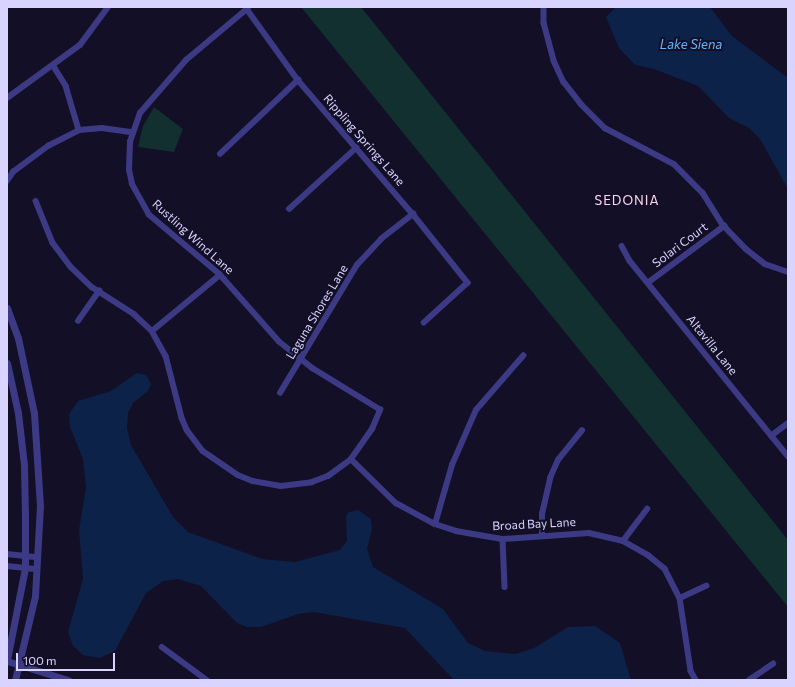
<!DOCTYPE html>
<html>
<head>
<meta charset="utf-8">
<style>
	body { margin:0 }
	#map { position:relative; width:795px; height:687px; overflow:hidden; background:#130f26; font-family:Commissioner,sans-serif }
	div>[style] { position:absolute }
	.green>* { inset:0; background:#12302f }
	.water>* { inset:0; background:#0c2248 }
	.minor>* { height:5.5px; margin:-2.75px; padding:0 2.75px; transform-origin:2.75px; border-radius:2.75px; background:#3d3a85 }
	.tertiary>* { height:7px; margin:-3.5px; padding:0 3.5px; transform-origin:3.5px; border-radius:3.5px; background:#3d3a85 }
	span { translate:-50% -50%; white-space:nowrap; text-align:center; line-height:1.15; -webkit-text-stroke:4px #130f26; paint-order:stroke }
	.street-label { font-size:12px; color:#d9d4ff }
	.water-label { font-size:13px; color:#62b6ff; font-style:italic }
	.neighbourhood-label { font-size:13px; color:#ffd6f0; letter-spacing:1px }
	.frame { position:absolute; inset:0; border:8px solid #d9d4ff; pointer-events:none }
	.scale { position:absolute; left:16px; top:653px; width:99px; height:18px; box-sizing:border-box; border:2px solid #d9d4ff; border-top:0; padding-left:5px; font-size:12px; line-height:14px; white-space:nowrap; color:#d9d4ff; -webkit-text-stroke:3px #130f26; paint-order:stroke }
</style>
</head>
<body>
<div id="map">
	<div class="green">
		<div style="clip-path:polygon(301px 7px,361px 7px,788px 540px,788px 607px)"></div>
		<div style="clip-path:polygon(154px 107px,183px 129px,174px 152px,138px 147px,143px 126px)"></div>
	</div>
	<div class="water">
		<div style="clip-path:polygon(616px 7px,710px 7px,732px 36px,788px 78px,788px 189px,760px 139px,749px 128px,729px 118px,698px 86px,654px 69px,635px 65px,619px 48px,606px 17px)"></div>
		<div style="clip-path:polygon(137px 373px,146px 375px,151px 384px,148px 391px,133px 403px,128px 413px,127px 428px,131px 445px,173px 517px,188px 532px,262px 559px,295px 562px,340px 550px,347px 541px,346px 516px,349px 512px,358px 510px,371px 519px,372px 529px,367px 549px,373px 567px,443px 609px,468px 643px,485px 651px,516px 654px,534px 648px,568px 627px,595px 626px,620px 643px,631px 680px,454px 680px,405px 628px,314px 612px,298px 614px,261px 627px,247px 627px,237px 623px,201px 586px,178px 579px,163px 581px,146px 593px,115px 651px,100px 658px,83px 655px,73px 646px,68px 632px,83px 579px,79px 530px,86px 487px,83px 459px,70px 427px,69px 414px,78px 401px,111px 391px)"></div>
	</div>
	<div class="minor">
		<div style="left:544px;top:7px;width:16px;rotate:90deg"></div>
		<div style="left:544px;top:23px;width:39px;rotate:75deg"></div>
		<div style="left:554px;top:61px;width:23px;rotate:65deg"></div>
		<div style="left:564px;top:82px;width:28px;rotate:52deg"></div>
		<div style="left:581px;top:104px;width:34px;rotate:45deg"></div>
		<div style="left:605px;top:128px;width:78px;rotate:27.6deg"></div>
		<div style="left:674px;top:164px;width:41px;rotate:45deg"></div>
		<div style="left:703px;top:193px;width:39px;rotate:58deg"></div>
		<div style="left:724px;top:226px;width:32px;rotate:46deg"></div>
		<div style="left:746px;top:249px;width:24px;rotate:38deg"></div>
		<div style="left:765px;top:264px;width:24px;rotate:19deg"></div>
		<div style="left:53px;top:65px;width:25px;rotate:58deg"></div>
		<div style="left:66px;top:86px;width:46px;rotate:73.5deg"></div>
		<div style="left:7px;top:98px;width:90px;rotate:-36deg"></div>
		<div style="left:80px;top:45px;width:47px;rotate:-53.6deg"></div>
		<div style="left:220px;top:154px;width:108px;rotate:-43.5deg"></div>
		<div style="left:7px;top:181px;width:11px;rotate:-56deg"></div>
		<div style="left:13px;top:172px;width:44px;rotate:-36.6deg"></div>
		<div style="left:48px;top:146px;width:35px;rotate:-27deg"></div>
		<div style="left:79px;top:130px;width:23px;rotate:-5deg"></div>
		<div style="left:102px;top:128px;width:30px;rotate:8deg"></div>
		<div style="left:36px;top:201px;width:45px;rotate:68deg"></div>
		<div style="left:53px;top:243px;width:30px;rotate:53deg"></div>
		<div style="left:71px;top:267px;width:29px;rotate:44deg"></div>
		<div style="left:92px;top:287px;width:50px;rotate:32.7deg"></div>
		<div style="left:134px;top:314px;width:25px;rotate:43deg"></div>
		<div style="left:152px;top:331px;width:29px;rotate:61deg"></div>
		<div style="left:166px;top:356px;width:64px;rotate:75.5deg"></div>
		<div style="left:182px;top:418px;width:13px;rotate:67deg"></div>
		<div style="left:187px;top:430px;width:26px;rotate:53deg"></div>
		<div style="left:203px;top:451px;width:42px;rotate:34.4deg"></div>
		<div style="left:238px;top:475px;width:16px;rotate:22deg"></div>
		<div style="left:253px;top:481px;width:28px;rotate:10deg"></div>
		<div style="left:281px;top:486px;width:31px;rotate:-7deg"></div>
		<div style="left:312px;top:482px;width:17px;rotate:-21deg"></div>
		<div style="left:328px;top:476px;width:29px;rotate:-36deg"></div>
		<div style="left:351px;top:459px;width:37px;rotate:-55deg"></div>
		<div style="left:372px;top:429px;width:21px;rotate:-67deg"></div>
		<div style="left:380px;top:410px;width:79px;rotate:-148.5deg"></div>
		<div style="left:313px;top:369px;width:43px;rotate:-141.5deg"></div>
		<div style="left:279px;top:342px;width:89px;rotate:-131.4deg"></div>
		<div style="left:220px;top:275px;width:93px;rotate:-139.8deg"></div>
		<div style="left:149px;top:215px;width:35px;rotate:-119deg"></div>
		<div style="left:132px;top:184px;width:14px;rotate:-102deg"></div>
		<div style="left:129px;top:170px;width:28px;rotate:-88deg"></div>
		<div style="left:130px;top:142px;width:31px;rotate:-71deg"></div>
		<div style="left:140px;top:113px;width:70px;rotate:-49deg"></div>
		<div style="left:186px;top:60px;width:80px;rotate:-39.9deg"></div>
		<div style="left:247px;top:9px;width:87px;rotate:54.3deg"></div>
		<div style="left:298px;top:80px;width:177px;rotate:49.4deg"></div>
		<div style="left:413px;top:214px;width:88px;rotate:51.4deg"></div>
		<div style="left:468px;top:283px;width:59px;rotate:137.7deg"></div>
		<div style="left:289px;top:209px;width:91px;rotate:-42.3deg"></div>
		<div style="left:622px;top:246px;width:17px;rotate:62deg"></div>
		<div style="left:630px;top:261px;width:251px;rotate:51deg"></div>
		<div style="left:649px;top:282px;width:94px;rotate:-36.7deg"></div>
		<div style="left:78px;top:321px;width:37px;rotate:-55deg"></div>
		<div style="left:152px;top:331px;width:88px;rotate:-39.5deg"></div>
		<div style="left:280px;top:393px;width:149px;rotate:-59deg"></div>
		<div style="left:357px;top:265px;width:35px;rotate:-47deg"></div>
		<div style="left:381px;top:239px;width:41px;rotate:-38deg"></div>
		<div style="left:771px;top:436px;width:21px;rotate:-37deg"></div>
		<div style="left:351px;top:459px;width:63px;rotate:44.4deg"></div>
		<div style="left:396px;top:503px;width:44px;rotate:28.3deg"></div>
		<div style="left:435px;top:524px;width:22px;rotate:18deg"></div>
		<div style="left:456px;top:531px;width:48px;rotate:9.7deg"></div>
		<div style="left:503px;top:539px;width:86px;rotate:-4deg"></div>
		<div style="left:589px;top:533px;width:35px;rotate:13deg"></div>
		<div style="left:623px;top:541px;width:29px;rotate:29deg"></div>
		<div style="left:648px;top:555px;width:22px;rotate:39deg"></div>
		<div style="left:665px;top:569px;width:33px;rotate:63deg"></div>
		<div style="left:680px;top:598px;width:74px;rotate:81.4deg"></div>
		<div style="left:691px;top:671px;width:10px;rotate:61deg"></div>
		<div style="left:435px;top:524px;width:61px;rotate:-73.9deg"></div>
		<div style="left:452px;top:465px;width:60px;rotate:-66.4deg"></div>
		<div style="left:476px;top:410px;width:72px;rotate:-49deg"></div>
		<div style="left:542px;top:535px;width:21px;rotate:-90deg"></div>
		<div style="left:542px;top:514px;width:37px;rotate:-77deg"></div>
		<div style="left:550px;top:478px;width:20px;rotate:-66deg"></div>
		<div style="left:558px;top:460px;width:38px;rotate:-51deg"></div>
		<div style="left:503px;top:539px;width:48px;rotate:87.6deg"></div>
		<div style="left:623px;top:541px;width:40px;rotate:-53deg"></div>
		<div style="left:7px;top:554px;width:30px;rotate:6deg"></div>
		<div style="left:7px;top:566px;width:30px;rotate:6deg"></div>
		<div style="left:680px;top:598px;width:29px;rotate:-25deg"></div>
		<div style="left:162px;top:647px;width:56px;rotate:36.3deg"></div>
		<div style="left:749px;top:680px;width:29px;rotate:-34deg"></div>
	</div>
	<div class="tertiary">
		<div style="left:7px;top:308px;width:32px;rotate:70deg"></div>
		<div style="left:18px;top:338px;width:77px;rotate:78deg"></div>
		<div style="left:34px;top:413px;width:93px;rotate:86.3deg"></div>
		<div style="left:40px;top:506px;width:90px;rotate:93.2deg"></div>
		<div style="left:35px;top:596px;width:86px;rotate:103.4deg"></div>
		<div style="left:7px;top:363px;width:51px;rotate:77.6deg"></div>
		<div style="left:18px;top:413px;width:52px;rotate:83.4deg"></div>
		<div style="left:24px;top:465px;width:54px;rotate:88.9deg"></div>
		<div style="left:25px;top:519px;width:49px;rotate:90deg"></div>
		<div style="left:25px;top:568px;width:94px;rotate:101.1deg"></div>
		<div style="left:7px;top:661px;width:64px;rotate:17.3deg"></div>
	</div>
	<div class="street-label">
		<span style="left:364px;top:140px;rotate:49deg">Rippling Springs Lane</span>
		<span style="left:193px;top:237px;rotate:42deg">Rustling Wind Lane</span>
		<span style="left:680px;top:245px;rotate:-37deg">Solari Court</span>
		<span style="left:317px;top:312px;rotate:-59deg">Laguna Shores Lane</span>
		<span style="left:712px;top:345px;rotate:51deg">Altavilla Lane</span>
		<span style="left:534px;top:524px;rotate:-3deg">Broad Bay Lane</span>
	</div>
	<div class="water-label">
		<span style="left:691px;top:44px">Lake Siena</span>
	</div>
	<div class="neighbourhood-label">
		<span style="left:627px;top:200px">SEDONIA</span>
	</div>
	<div class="frame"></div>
	<div class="scale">100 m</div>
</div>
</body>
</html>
